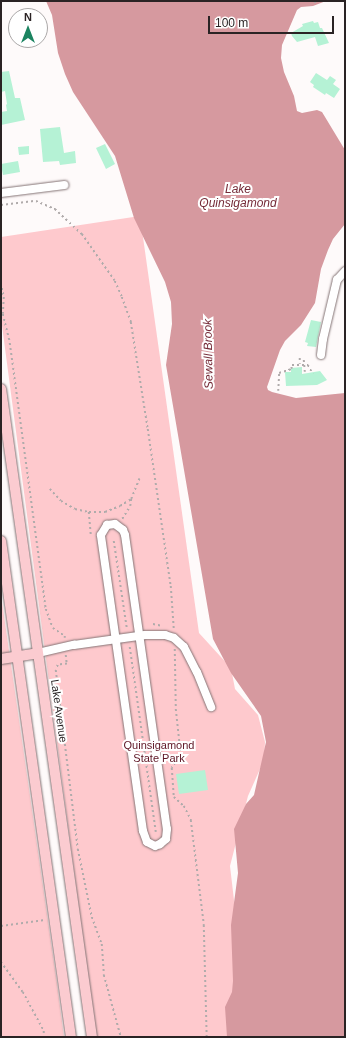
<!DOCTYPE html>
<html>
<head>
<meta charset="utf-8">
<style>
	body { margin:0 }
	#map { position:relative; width:346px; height:1038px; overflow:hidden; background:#fefafa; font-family:Arial,sans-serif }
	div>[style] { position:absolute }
	.green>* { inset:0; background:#fec9cd }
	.water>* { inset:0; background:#d6999f }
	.building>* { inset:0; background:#b5f2d5 }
	.path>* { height:1.5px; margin-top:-0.75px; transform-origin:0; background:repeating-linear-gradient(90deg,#b0abab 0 2px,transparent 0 5px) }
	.roads { filter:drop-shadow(0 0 1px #847475) drop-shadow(0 0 1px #847475) }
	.minor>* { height:8px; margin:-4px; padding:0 4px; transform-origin:4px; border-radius:4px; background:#fff }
	.major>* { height:10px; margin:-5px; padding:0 5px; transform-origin:5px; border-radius:5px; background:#fbcbd0 }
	span { translate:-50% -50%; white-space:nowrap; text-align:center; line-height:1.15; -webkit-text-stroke:4px #fff; paint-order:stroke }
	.street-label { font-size:11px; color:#2a2324 }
	.park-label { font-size:11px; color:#5e1625 }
	.water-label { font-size:12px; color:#752b38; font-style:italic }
	.frame { position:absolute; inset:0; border:2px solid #2a2324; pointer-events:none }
	.north { position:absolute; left:8px; top:8px; width:40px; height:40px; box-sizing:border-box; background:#fff; border:1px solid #aaa7a7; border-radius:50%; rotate:0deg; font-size:11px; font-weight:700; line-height:16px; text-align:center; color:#2a2324 }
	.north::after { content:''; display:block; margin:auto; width:14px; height:18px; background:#1b8460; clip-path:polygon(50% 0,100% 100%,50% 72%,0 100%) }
	.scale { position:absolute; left:208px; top:16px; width:126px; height:18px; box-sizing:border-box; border:2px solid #2a2324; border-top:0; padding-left:5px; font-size:12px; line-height:14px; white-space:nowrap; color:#2a2324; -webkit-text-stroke:3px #fff; paint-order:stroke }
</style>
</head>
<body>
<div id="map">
	<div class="green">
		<div style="clip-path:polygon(140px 216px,199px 633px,231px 668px,235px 689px,258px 715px,265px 742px,264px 760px,248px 796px,230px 866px,250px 1037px,96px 1037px,1px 318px,1px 237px)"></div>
		<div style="clip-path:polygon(1px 595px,57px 983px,64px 1037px,1px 1037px)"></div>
	</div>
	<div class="water">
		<div style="clip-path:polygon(46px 1px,326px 1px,313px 6px,301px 7px,297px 10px,282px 45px,281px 58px,284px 72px,294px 96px,297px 111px,302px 113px,317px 110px,322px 112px,345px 150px,345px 224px,333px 239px,328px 250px,321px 269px,315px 303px,301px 325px,285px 341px,280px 350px,267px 387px,268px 390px,272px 392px,296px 398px,345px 393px,345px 1037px,227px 1037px,225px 1007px,232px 992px,233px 981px,231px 925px,238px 873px,234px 829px,246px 804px,254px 795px,266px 742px,261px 716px,231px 673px,213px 639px,166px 365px,172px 324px,171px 302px,165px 282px,134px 218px,115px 156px,73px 92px,65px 74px,58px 53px,52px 15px)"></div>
	</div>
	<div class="building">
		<div style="clip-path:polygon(313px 21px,314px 23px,318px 22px,320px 28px,322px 28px,329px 43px,318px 46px,315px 37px,297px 42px,292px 36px,291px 33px,303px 26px,302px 24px)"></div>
		<div style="clip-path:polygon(9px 71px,15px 98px,20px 98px,25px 120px,1px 125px,1px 112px,7px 111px,6px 105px,7px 104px,5px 91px,1px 92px,1px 72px)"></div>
		<div style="clip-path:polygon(316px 73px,327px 80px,330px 76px,336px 80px,333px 84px,340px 89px,334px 98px,326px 93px,325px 95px,313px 87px,314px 85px,310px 82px)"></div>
		<div style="clip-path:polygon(60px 127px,64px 153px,75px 151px,76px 163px,60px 165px,59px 161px,43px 162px,40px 129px)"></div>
		<div style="clip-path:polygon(105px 144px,115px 164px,106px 169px,96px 148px)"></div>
		<div style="clip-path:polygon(29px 146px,29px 154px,19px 155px,18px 147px)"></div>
		<div style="clip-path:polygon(18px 161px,20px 172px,3px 175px,1px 164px)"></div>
		<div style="clip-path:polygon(311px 320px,321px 322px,316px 347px,307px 346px,308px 343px,305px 342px)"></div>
		<div style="clip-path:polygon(302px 367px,302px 374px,320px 371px,327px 380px,317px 385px,286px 386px,285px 372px,291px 372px,291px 368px)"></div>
		<div style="clip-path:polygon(205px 770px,208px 790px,179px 794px,176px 774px)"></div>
	</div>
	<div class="path">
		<div style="left:315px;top:1px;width:4px;rotate:76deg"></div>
		<div style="left:1px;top:205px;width:35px;rotate:-7deg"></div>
		<div style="left:36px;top:201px;width:21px;rotate:23deg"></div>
		<div style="left:55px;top:209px;width:37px;rotate:43deg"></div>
		<div style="left:82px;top:234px;width:57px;rotate:54.9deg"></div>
		<div style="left:115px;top:281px;width:17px;rotate:66deg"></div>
		<div style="left:122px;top:297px;width:27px;rotate:70deg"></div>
		<div style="left:131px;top:322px;width:108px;rotate:81deg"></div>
		<div style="left:148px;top:429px;width:159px;rotate:81.7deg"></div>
		<div style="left:171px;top:586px;width:43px;rotate:86deg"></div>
		<div style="left:1px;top:283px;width:14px;rotate:78deg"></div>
		<div style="left:4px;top:297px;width:17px;rotate:93deg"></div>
		<div style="left:3px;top:314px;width:30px;rotate:76deg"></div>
		<div style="left:10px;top:343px;width:268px;rotate:82.3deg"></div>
		<div style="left:46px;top:609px;width:20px;rotate:70deg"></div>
		<div style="left:53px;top:628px;width:14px;rotate:34deg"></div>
		<div style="left:65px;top:636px;width:2px;rotate:90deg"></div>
		<div style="left:300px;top:358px;width:6px;rotate:90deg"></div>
		<div style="left:304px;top:360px;width:12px;rotate:85deg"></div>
		<div style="left:278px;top:391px;width:18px;rotate:-87deg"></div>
		<div style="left:279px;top:373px;width:13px;rotate:-18deg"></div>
		<div style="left:291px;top:369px;width:4px;rotate:-76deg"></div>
		<div style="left:292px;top:365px;width:16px"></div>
		<div style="left:308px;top:365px;width:10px;rotate:61deg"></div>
		<div style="left:50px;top:489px;width:16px;rotate:47deg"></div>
		<div style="left:61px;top:501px;width:16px;rotate:30deg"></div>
		<div style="left:75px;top:509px;width:14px;rotate:12deg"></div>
		<div style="left:89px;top:512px;width:16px"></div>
		<div style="left:105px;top:512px;width:16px;rotate:-22deg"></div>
		<div style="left:120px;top:506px;width:13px;rotate:-32deg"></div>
		<div style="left:131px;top:499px;width:22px;rotate:-68deg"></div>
		<div style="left:89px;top:512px;width:24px;rotate:85deg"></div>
		<div style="left:122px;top:519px;width:15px;rotate:-58deg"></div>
		<div style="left:130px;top:506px;width:7px;rotate:-82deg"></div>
		<div style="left:114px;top:541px;width:88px;rotate:81.5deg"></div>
		<div style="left:153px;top:624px;width:10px;rotate:11deg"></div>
		<div style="left:130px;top:647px;width:187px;rotate:82deg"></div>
		<div style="left:175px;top:649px;width:60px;rotate:89deg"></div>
		<div style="left:176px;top:709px;width:46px;rotate:83.8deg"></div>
		<div style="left:181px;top:755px;width:16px;rotate:125deg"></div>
		<div style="left:172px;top:768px;width:29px;rotate:86deg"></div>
		<div style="left:174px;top:797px;width:13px;rotate:42deg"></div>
		<div style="left:184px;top:806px;width:16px;rotate:63deg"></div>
		<div style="left:191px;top:820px;width:106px;rotate:82.9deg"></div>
		<div style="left:204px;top:925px;width:112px;rotate:88.5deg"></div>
		<div style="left:66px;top:655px;width:9px;rotate:84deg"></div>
		<div style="left:67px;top:664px;width:9px;rotate:174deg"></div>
		<div style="left:58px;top:665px;width:5px;rotate:112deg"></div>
		<div style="left:56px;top:670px;width:180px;rotate:83deg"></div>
		<div style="left:78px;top:849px;width:69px;rotate:78.4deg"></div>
		<div style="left:92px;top:917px;width:29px;rotate:70deg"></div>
		<div style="left:102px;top:944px;width:31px;rotate:86deg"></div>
		<div style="left:104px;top:975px;width:64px;rotate:74.7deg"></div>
		<div style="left:1px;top:926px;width:44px;rotate:-7.8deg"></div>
		<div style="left:1px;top:962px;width:37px;rotate:54deg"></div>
		<div style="left:23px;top:992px;width:44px;rotate:61.7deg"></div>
		<div style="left:44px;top:1031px;width:6px;rotate:90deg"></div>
	</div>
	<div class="roads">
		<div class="minor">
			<div style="left:1px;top:193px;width:64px;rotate:-7.2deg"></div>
			<div style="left:321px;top:355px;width:16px;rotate:-83deg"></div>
			<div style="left:323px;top:339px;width:61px;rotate:-76.7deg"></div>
			<div style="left:337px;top:280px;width:12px;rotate:-48deg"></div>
			<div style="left:115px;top:524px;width:10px;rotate:37deg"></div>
			<div style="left:123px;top:530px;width:5px;rotate:68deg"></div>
			<div style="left:125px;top:535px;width:297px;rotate:81.9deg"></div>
			<div style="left:167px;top:829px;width:10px;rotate:96deg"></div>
			<div style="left:166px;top:839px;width:8px;rotate:140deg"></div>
			<div style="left:160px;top:844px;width:5px;rotate:158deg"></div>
			<div style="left:155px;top:846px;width:9px;rotate:-153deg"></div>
			<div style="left:147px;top:842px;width:12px;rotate:-110deg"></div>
			<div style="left:143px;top:831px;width:299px;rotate:-98.1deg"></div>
			<div style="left:101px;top:535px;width:12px;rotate:-59deg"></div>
			<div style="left:107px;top:525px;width:8px;rotate:-7deg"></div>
			<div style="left:38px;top:653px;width:37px;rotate:-13deg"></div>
			<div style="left:74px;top:645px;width:72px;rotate:-8deg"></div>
			<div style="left:145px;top:635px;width:20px"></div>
			<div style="left:165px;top:635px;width:9px;rotate:18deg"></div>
			<div style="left:174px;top:638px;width:13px;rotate:42deg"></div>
			<div style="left:184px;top:647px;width:28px;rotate:63deg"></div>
			<div style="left:197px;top:672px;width:38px;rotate:68deg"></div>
		</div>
		<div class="major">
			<div style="left:1px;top:389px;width:654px;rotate:82.01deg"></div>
			<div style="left:1px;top:541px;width:501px;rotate:81.97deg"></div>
			<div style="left:1px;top:659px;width:37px;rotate:-9deg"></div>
		</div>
	</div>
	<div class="street-label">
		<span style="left:59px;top:711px;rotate:82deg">Lake Avenue</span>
	</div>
	<div class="park-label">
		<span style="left:159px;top:752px">Quinsigamond<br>State Park</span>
	</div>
	<div class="water-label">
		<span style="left:238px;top:197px">Lake<br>Quinsigamond</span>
		<span style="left:209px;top:354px;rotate:-91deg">Sewall Brook</span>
	</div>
	<div class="frame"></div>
	<div class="north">N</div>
	<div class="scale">100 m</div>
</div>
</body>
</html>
